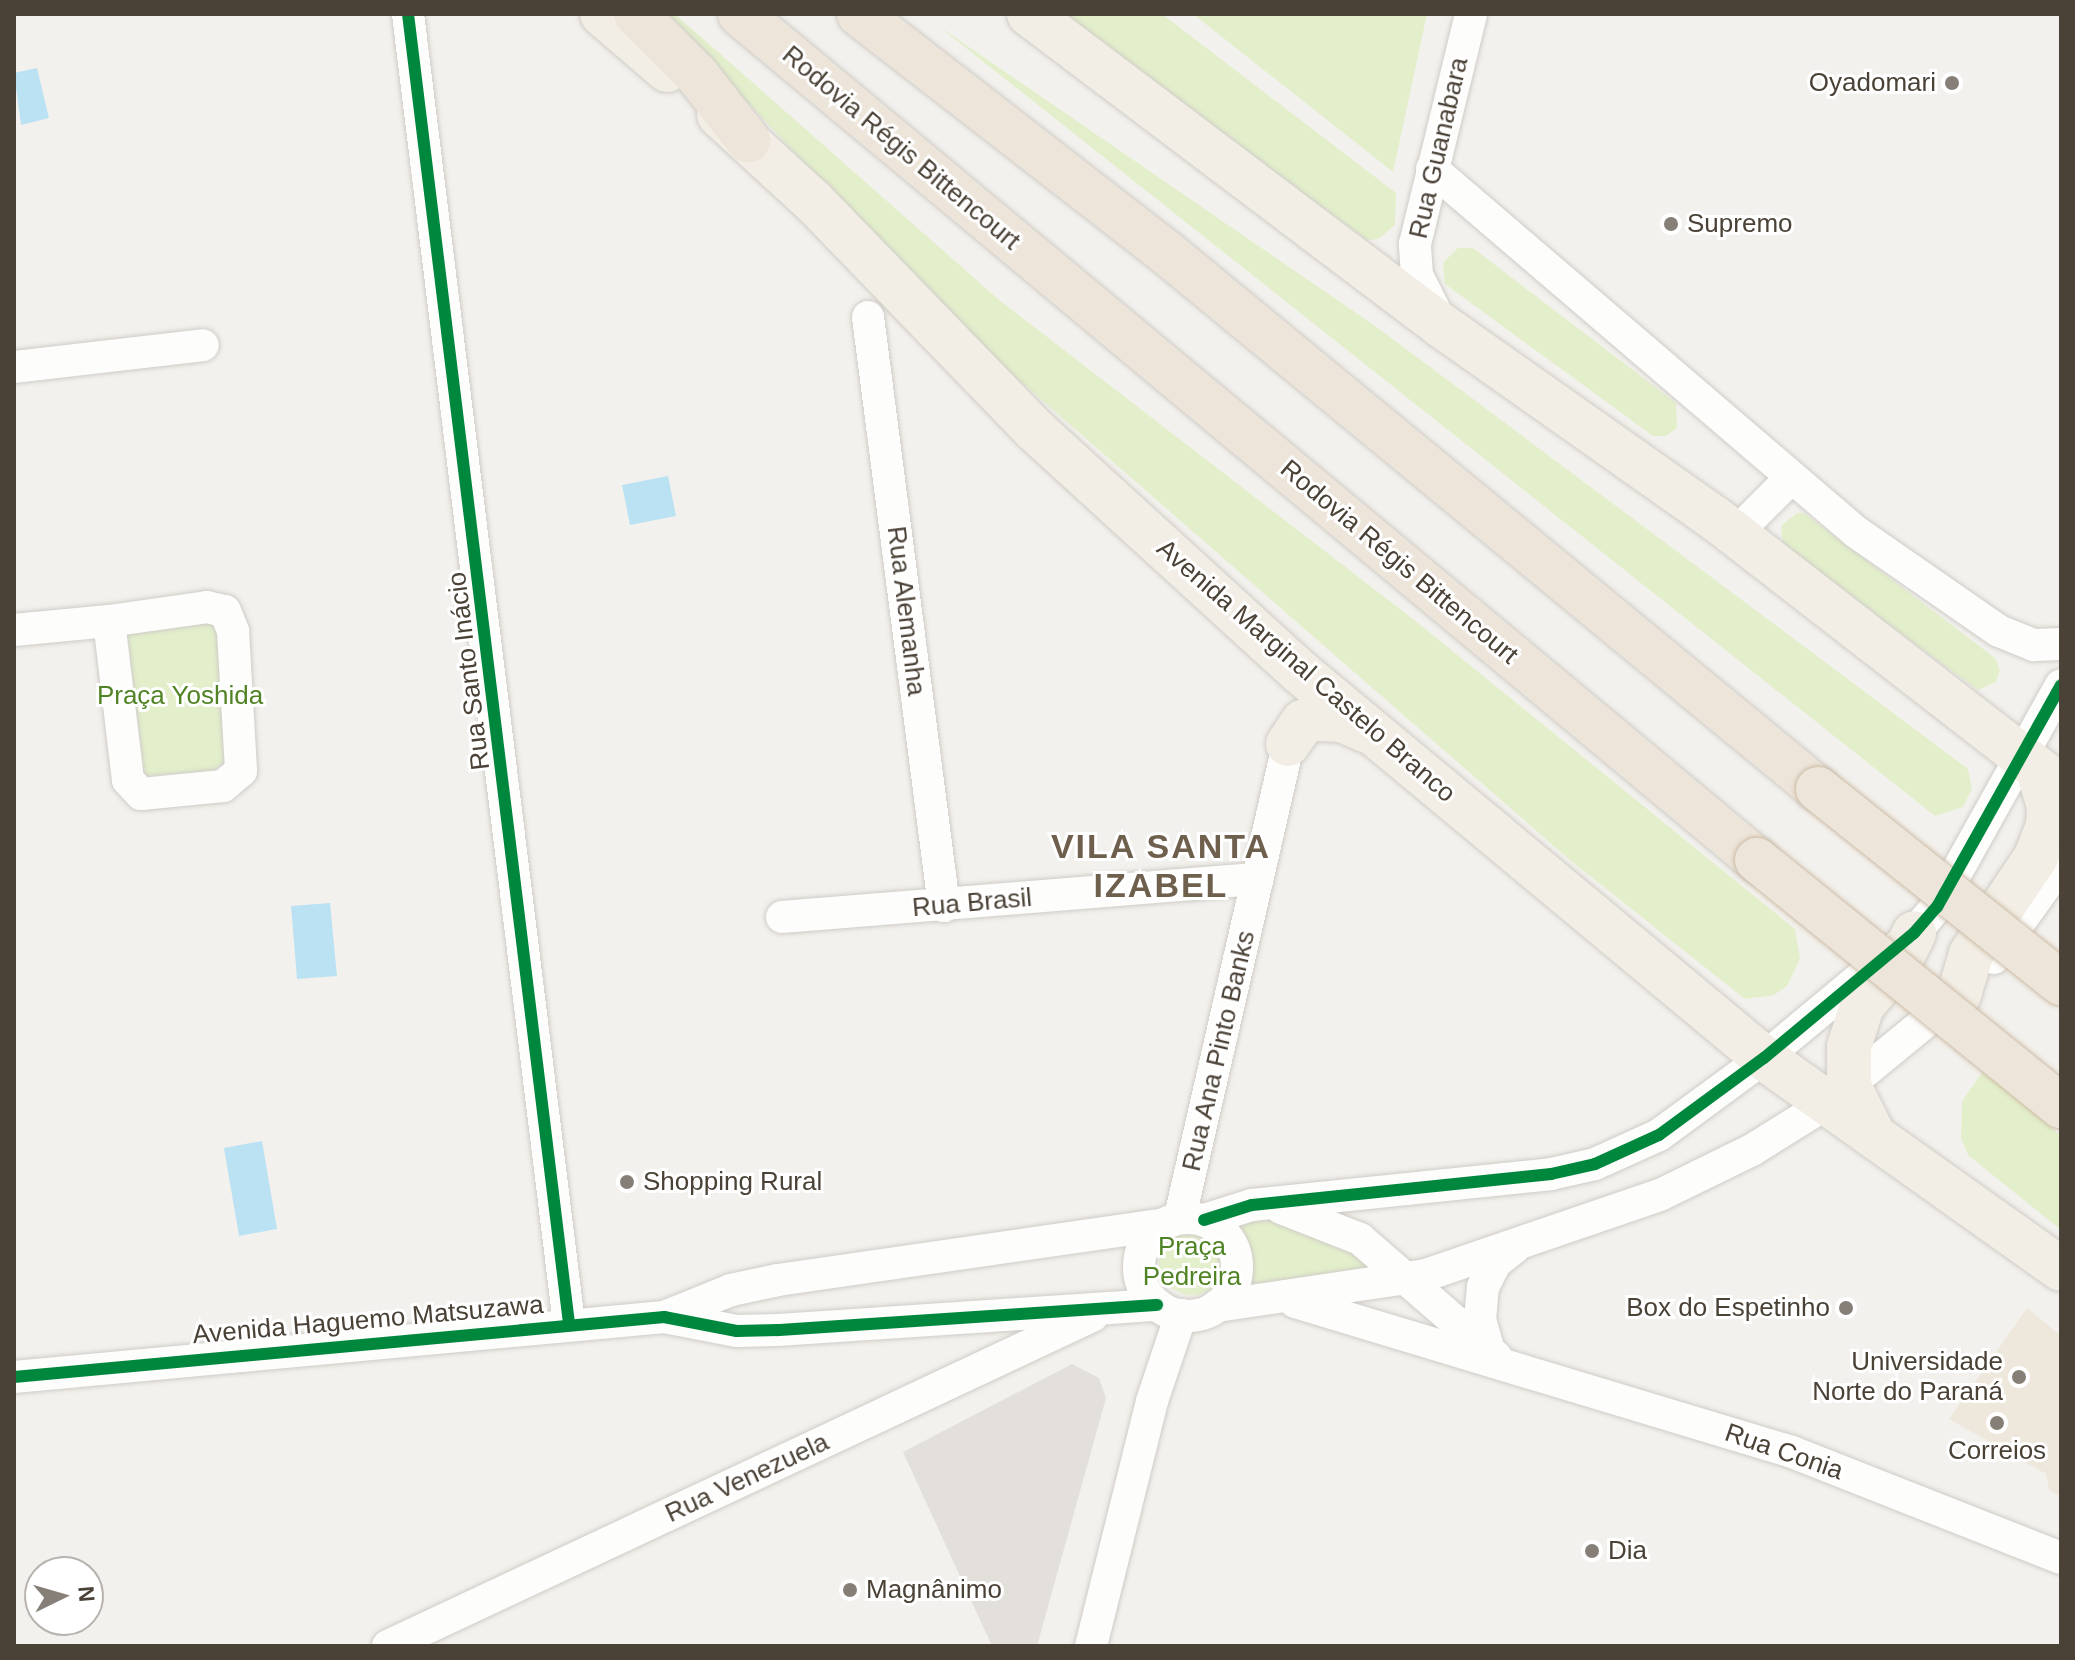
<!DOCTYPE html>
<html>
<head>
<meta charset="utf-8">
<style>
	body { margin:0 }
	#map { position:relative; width:2075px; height:1660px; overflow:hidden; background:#f3f1ed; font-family:Helvetica,sans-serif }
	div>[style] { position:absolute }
	.education>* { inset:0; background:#eee8dc }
	.green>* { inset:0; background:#e3efcb }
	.round { border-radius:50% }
	.parking>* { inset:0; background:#e3e0dc }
	.water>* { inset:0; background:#bbe2f3 }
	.roads { filter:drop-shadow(0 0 2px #cfccc7) drop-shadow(0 0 2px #cfccc7) }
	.minor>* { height:32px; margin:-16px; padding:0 16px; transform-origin:16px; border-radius:16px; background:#fdfdfc }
	.minor>.ring { margin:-16px; padding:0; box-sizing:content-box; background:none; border:32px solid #fdfdfc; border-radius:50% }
	.primary>* { height:44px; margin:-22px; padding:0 22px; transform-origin:22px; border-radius:22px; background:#f2eee5 }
	.motorway>* { height:44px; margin:-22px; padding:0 22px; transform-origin:22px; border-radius:22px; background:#ede5da }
	.bridges { filter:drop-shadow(0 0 2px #cdbca6) drop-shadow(0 0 2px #cdbca6) }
	.motorway-bridge>* { height:44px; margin:-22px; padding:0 22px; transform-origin:22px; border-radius:22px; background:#ede5da }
	.cycleway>* { height:12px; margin:-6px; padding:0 6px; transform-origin:6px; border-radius:6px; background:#00873e }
	.dots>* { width:22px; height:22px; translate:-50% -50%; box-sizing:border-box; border:4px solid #fff; border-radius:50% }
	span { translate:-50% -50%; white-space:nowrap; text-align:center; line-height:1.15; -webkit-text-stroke:6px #fff; paint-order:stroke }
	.poi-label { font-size:26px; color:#4b4237 }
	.right { translate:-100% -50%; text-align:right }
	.left { translate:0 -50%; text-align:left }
	.street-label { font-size:26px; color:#4b4237 }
	.park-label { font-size:26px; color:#508324 }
	.district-label { font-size:34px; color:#6f5f4d; font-weight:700; letter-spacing:2px }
	.frame { position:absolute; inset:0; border:16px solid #4b4237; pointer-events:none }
	.north { position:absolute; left:24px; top:1556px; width:80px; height:80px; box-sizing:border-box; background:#fff; border:2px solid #b7b3af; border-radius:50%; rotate:85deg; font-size:22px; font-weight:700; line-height:32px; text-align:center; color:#4b4237 }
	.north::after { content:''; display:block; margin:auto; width:28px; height:36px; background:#867f77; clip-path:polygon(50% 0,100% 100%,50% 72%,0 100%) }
</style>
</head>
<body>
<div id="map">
	<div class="education">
		<div style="clip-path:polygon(2027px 1308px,2061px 1336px,2061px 1497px,2049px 1490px,2046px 1474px,1949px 1419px)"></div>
	</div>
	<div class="green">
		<div style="clip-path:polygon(664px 14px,675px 14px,998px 299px,1418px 623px,1795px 929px,1800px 959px,1787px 986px,1774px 995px,1745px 999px,1571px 861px,966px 334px)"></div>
		<div style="clip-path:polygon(1057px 14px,1162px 14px,1396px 193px,1395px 225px,1378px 239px,1367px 240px)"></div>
		<div style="clip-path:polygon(1193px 14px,1427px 14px,1393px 172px)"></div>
		<div style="clip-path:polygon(937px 25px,1378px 328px,1968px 769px,1972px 789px,1963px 807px,1935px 816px)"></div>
		<div style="clip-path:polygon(1458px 248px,1473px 248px,1676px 403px,1677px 428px,1666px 436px,1653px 436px,1445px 284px,1443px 263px)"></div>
		<div style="clip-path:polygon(1797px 513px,1804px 513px,1995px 658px,2000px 670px,1996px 682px,1978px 690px,1783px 547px,1781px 526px)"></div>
		<div style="clip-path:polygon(209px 622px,217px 626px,231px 758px,212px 771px,145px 776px,125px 630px)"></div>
		<div style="clip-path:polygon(1984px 1070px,2061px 1136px,2061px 1230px,1968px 1155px,1961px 1138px,1962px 1101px)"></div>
		<div style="clip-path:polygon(1256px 1214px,1315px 1227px,1380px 1272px,1229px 1298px,1244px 1261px,1232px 1227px)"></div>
		<div class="round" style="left:1159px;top:1229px;width:66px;height:66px"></div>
	</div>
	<div class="parking">
		<div style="clip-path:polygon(1072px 1364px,1099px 1378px,1106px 1398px,1037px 1646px,992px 1646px,903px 1452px)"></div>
	</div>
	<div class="water">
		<div style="clip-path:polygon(37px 68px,49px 118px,21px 125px,14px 73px)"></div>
		<div style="clip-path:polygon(668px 476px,676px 516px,630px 525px,622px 485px)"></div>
		<div style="clip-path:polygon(330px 903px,337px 976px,297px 979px,291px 906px)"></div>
		<div style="clip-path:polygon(262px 1141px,277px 1229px,239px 1236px,224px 1148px)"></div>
	</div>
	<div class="roads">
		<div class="minor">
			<div style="left:408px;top:14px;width:1319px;rotate:82.99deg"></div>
			<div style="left:1432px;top:169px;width:558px;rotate:40.57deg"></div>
			<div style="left:1856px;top:532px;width:174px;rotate:34.7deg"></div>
			<div style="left:1999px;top:631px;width:38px;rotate:22deg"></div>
			<div style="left:2034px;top:645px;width:27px;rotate:-2deg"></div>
			<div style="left:868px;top:317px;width:594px;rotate:82.65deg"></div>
			<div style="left:1441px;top:323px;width:54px;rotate:-116.6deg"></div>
			<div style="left:1417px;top:275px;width:31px;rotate:-94deg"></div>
			<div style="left:1415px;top:244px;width:237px;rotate:-76.3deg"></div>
			<div style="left:14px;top:367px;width:190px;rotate:-6.6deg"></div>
			<div style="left:1735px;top:534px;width:79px;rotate:-45deg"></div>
			<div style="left:207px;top:607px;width:18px;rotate:13deg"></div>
			<div style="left:225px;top:611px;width:22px;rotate:68deg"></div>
			<div style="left:233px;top:631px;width:140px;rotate:86.7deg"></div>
			<div style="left:241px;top:771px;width:23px;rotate:140deg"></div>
			<div style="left:223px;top:786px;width:82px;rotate:174.4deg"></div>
			<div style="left:141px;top:794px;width:19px;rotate:-133deg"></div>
			<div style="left:128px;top:780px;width:160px;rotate:-96.8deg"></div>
			<div style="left:109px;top:621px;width:99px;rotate:-8.1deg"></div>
			<div style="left:14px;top:630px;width:95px;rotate:-5.4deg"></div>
			<div style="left:782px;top:917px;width:477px;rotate:-4.6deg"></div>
			<div style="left:1994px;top:958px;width:115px;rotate:-54.5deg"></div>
			<div style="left:1281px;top:1208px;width:85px;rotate:21.4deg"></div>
			<div style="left:1360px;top:1239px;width:180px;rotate:40.9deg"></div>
			<div style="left:1180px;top:1217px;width:485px;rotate:-77.1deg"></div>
			<div class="ring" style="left:1139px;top:1218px;width:66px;height:66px"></div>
			<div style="left:1204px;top:1220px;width:50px;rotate:-17.4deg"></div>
			<div style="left:1252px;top:1205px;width:301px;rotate:-5.9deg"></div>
			<div style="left:1551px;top:1174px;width:45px;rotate:-12.8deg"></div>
			<div style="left:1595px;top:1164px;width:70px;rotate:-24.4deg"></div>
			<div style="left:1659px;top:1135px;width:130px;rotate:-36.3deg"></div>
			<div style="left:1764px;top:1058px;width:195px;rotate:-39.8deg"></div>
			<div style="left:1914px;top:933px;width:35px;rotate:-49deg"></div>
			<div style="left:1937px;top:907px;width:254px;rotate:-60.8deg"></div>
			<div style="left:1295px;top:1302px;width:519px;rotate:16.79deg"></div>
			<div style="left:1792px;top:1452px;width:289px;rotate:21.5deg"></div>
			<div style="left:1217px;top:1306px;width:211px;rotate:-8.4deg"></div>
			<div style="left:1426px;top:1275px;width:247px;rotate:-18.9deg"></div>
			<div style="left:1660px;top:1195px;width:102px;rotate:-26.1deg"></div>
			<div style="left:1752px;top:1150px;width:85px;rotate:-32deg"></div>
			<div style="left:1824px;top:1105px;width:171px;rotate:-39.3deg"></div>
			<div style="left:664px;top:1317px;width:72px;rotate:-21.9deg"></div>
			<div style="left:731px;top:1290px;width:48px;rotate:-12deg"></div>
			<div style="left:778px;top:1280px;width:386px;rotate:-8.2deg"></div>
			<div style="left:1489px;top:1351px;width:32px;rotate:-106deg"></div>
			<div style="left:1480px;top:1320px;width:33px;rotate:-85deg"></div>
			<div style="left:1483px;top:1287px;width:27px;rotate:-63deg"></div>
			<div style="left:1495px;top:1263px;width:24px;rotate:-38deg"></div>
			<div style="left:14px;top:1377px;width:653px;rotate:-5.27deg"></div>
			<div style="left:664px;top:1317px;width:74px;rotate:10.9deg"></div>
			<div style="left:737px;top:1331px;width:41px;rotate:-1.4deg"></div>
			<div style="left:778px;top:1330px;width:380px;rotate:-3.8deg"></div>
			<div style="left:388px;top:1646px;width:778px;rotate:-25.11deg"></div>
			<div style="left:1091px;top:1646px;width:252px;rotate:-76deg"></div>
			<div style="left:1152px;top:1401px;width:91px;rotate:-71.4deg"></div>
		</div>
		<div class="primary">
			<div style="left:602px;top:14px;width:86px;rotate:40.7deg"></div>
			<div style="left:1029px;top:14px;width:518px;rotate:37.07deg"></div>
			<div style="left:1442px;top:326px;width:335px;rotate:35.2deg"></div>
			<div style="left:1716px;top:519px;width:437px;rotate:37.8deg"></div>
			<div style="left:719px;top:115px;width:127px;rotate:42.5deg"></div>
			<div style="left:813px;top:201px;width:319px;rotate:45.9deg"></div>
			<div style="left:1035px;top:430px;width:359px;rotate:42.4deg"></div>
			<div style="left:1300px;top:672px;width:604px;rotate:39.76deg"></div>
			<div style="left:1764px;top:1058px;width:364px;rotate:35.4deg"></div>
			<div style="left:1288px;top:744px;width:27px;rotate:-56deg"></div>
			<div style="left:1303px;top:722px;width:13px;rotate:-13deg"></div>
			<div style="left:1316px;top:719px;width:26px;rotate:2deg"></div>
			<div style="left:1342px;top:720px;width:27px;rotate:24deg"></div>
			<div style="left:1959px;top:995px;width:43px;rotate:-73.7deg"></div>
			<div style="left:1971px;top:954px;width:117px;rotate:-56.2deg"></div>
			<div style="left:2036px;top:857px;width:33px;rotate:-69deg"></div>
			<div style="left:2048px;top:826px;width:20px;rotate:-87deg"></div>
			<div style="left:2049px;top:806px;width:39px;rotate:-107deg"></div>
			<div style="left:1874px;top:1136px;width:56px;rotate:-116.6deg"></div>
			<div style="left:1849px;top:1086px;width:39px;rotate:-90deg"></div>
			<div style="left:1849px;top:1047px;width:43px;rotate:-72.4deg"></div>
			<div style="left:1862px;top:1006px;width:59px;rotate:-49.8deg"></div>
			<div style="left:1900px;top:961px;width:31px;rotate:-63deg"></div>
		</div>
		<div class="motorway">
			<div style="left:636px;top:14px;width:86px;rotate:45deg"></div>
			<div style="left:697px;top:75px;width:83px;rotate:51.9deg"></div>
			<div style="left:740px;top:14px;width:1323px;rotate:39.76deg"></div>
			<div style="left:859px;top:14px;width:390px;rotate:37.8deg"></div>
			<div style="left:1167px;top:253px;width:843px;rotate:39.47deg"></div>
		</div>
	</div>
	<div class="bridges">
		<div class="motorway-bridge">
			<div style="left:1818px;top:789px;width:311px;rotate:38.6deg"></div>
			<div style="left:1757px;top:860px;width:391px;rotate:39deg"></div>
		</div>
	</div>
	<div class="cycleway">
		<div style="left:408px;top:14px;width:1319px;rotate:82.99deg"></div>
		<div style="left:1204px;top:1220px;width:50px;rotate:-17.4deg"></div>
		<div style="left:1252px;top:1205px;width:301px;rotate:-5.9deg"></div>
		<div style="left:1551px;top:1174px;width:45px;rotate:-12.8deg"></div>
		<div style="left:1595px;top:1164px;width:70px;rotate:-24.4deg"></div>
		<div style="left:1659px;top:1135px;width:130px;rotate:-36.3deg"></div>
		<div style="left:1764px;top:1058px;width:195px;rotate:-39.8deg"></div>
		<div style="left:1914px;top:933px;width:35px;rotate:-49deg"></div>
		<div style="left:1937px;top:907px;width:254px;rotate:-60.8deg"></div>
		<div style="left:14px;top:1377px;width:653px;rotate:-5.27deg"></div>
		<div style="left:664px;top:1317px;width:74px;rotate:10.9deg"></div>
		<div style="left:737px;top:1331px;width:41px;rotate:-1.4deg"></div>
		<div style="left:778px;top:1330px;width:380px;rotate:-3.8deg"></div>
	</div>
	<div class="dots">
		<div style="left:1952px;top:83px;background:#867f77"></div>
		<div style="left:1671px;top:224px;background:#867f77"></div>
		<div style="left:627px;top:1182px;background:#867f77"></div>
		<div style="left:1846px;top:1308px;background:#867f77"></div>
		<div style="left:2019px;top:1377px;background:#867f77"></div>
		<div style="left:1997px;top:1423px;background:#867f77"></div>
		<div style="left:1592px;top:1551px;background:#867f77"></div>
		<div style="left:850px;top:1590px;background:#867f77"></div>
	</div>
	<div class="poi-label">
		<span class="right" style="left:1936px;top:83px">Oyadomari</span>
		<span class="left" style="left:1687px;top:224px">Supremo</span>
		<span class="left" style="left:643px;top:1182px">Shopping Rural</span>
		<span class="right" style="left:1830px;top:1308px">Box do Espetinho</span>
		<span class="right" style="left:2003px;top:1377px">Universidade<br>Norte do Paraná</span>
		<span style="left:1997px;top:1451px">Correios</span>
		<span class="left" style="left:1608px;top:1551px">Dia</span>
		<span class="left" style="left:866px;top:1590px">Magnânimo</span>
	</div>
	<div class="street-label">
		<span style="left:901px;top:148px;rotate:40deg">Rodovia Régis Bittencourt</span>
		<span style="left:1439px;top:148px;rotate:-77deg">Rua Guanabara</span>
		<span style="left:1399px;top:562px;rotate:40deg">Rodovia Régis Bittencourt</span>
		<span style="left:906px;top:611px;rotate:83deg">Rua Alemanha</span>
		<span style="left:469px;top:671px;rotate:-97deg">Rua Santo Inácio</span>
		<span style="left:1306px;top:671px;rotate:41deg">Avenida Marginal Castelo Branco</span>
		<span style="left:972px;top:903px;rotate:-5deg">Rua Brasil</span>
		<span style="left:1219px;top:1051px;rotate:-77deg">Rua Ana Pinto Banks</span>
		<span style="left:368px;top:1320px;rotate:-5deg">Avenida Haguemo Matsuzawa</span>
		<span style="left:1784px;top:1452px;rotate:19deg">Rua Conia</span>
		<span style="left:747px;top:1478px;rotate:-25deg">Rua Venezuela</span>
	</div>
	<div class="park-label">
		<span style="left:180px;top:696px">Praça Yoshida</span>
		<span style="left:1192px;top:1262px">Praça<br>Pedreira</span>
	</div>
	<div class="district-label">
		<span style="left:1161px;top:866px">VILA SANTA<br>IZABEL</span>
	</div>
	<div class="frame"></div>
	<div class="north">N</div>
</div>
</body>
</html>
